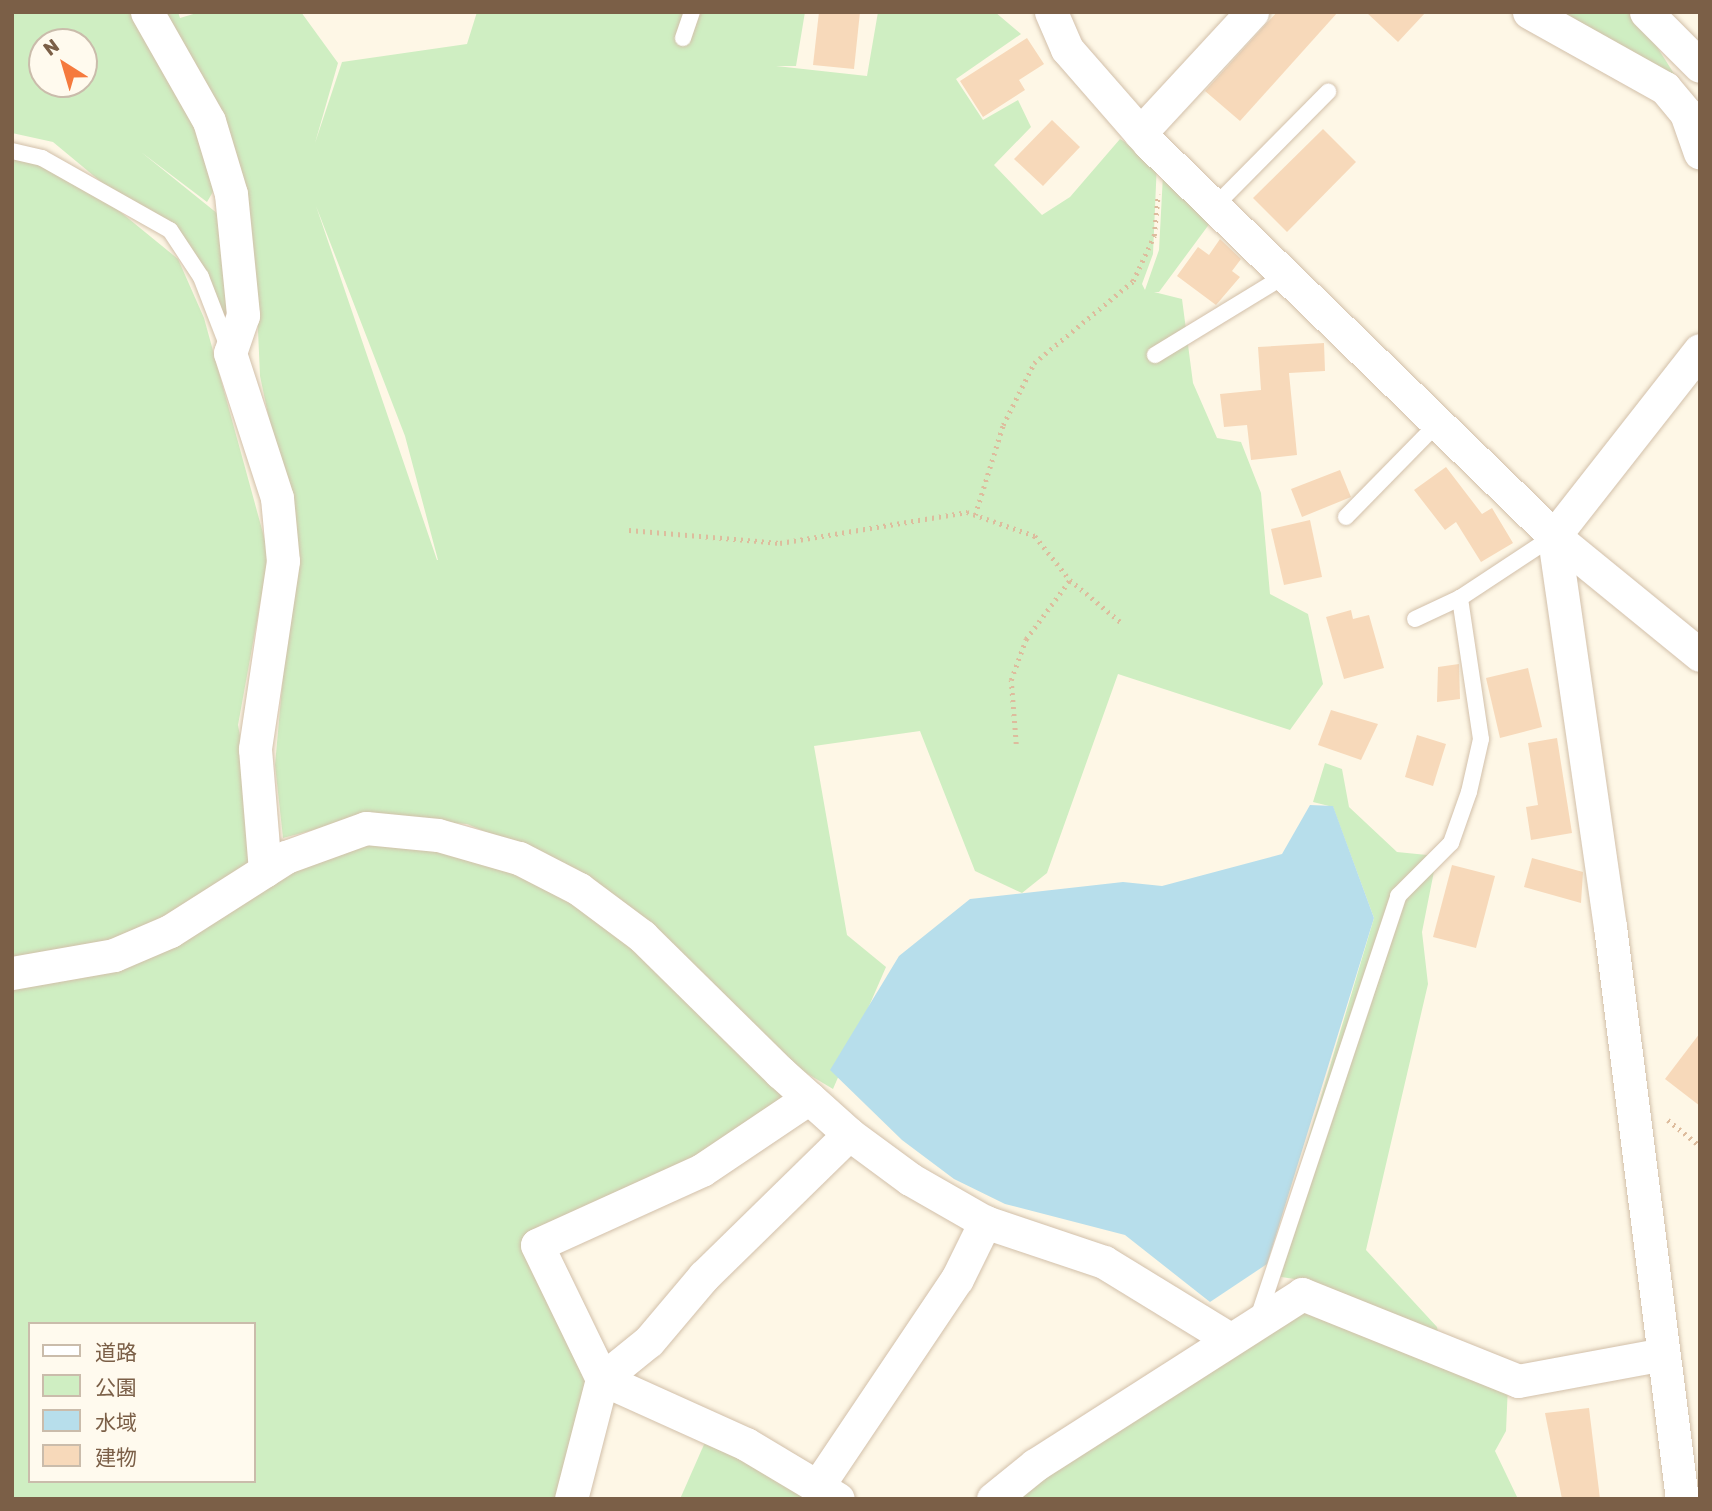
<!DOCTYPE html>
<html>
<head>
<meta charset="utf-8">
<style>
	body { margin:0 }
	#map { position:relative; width:1712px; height:1511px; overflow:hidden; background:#fef7e6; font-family:Rubik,"Noto Sans JP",sans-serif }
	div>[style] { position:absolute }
	.green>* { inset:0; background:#cfeec2 }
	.water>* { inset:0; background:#b7deeb }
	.building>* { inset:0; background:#f7d9ba }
	.path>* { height:4.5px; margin-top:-2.25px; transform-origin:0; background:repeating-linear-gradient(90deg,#ddbc9d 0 2px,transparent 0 7px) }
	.roads { filter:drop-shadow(0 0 2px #d2c0aa) drop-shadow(0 0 2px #d2c0aa) }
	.lane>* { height:16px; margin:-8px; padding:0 8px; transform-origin:8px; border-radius:8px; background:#fff }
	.street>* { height:33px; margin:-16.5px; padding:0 16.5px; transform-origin:16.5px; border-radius:16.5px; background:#fff }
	span { translate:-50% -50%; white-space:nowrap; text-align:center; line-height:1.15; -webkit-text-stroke:7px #fffaee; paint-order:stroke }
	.frame { position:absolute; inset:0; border:14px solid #7b5f47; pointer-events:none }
	.legend { position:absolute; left:28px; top:1322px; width:228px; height:161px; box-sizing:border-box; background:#fffaee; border:2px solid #cabcab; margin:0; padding:9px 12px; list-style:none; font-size:21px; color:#7b5f47 }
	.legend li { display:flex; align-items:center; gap:14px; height:35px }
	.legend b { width:35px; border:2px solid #cabcab }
	.north { position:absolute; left:28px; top:28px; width:70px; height:70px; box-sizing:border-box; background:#fffaee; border:2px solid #cabcab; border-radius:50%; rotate:323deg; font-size:19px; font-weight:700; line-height:28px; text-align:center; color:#7b5f47 }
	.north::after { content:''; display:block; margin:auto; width:24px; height:32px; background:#f57a3e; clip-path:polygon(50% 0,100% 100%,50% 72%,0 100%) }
</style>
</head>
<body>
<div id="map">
	<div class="green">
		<div style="clip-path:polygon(evenodd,12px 12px,178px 12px,180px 18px,200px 12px,301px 12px,338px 63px,315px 143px,342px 62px,467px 44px,477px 12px,805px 12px,796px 66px,776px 66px,867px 76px,878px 12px,995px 12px,1021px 34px,956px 79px,983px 120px,1018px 100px,1031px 127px,994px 165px,1042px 215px,1070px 197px,1120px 139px,1157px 162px,1153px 254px,1142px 284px,1145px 290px,1159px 250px,1163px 175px,1213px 219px,1159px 292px,1154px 292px,1182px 299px,1193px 383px,1217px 438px,1241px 442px,1261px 493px,1270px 594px,1308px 614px,1323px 684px,1290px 730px,1118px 674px,1047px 873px,1022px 893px,975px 871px,920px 731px,814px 746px,847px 935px,886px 967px,833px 1089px,744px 1036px,797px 1099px,683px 1172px,521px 1242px,590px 1377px,565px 1499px,12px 1499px,12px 153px,58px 161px,178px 259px,204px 318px,269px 555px,238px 725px,265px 870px,366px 828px,566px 866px,467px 824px,366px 816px,283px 838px,275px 765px,295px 543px,260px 376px,256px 285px,224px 173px,207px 202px,141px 152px,223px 218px,227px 321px,188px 254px,53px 142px,12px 133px,12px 12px,42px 42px,84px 42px,84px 84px,42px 84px,42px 42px,12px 12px,316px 206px,405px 436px,438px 560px,437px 560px,316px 206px,12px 12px,30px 1324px,254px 1324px,254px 1481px,30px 1481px,30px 1324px)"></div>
		<div style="clip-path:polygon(1542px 12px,1635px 12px,1678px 80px)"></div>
		<div style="clip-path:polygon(1325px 763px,1342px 769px,1349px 807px,1397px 852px,1437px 856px,1422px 932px,1428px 984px,1366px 1250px,1437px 1327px,1440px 1342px,1301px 1280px,1268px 1275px,1374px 918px,1333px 807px,1313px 802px)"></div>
		<div style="clip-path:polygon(1302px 1294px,1508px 1385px,1506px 1431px,1495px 1451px,1518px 1499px,998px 1499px)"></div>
		<div style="clip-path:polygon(706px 1440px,822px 1499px,680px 1499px)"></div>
	</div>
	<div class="water">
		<div style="clip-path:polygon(1310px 805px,1333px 806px,1374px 918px,1267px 1264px,1210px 1302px,1125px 1235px,1005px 1204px,954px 1179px,902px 1140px,830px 1070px,899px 956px,970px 899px,1123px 882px,1162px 886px,1282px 854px)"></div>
	</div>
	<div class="building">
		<div style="clip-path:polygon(819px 12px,860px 12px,854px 69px,813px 65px)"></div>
		<div style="clip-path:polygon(1277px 12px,1338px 12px,1240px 121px,1205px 91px)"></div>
		<div style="clip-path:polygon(1366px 12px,1426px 12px,1398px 42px)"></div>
		<div style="clip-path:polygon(1027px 38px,1044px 64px,1019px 80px,1025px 90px,983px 117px,960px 81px)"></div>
		<div style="clip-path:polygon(1052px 120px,1080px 147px,1043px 186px,1014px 159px)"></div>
		<div style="clip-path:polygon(1323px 129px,1356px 162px,1287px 232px,1253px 198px)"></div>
		<div style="clip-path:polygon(1220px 239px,1241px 259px,1232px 271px,1240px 277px,1216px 305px,1177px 276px,1198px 247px,1209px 255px)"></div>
		<div style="clip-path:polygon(1324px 343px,1325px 371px,1289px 373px,1297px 455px,1251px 460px,1247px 425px,1224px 427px,1220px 394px,1261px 390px,1258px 347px)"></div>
		<div style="clip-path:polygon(1446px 467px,1482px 514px,1492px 508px,1513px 543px,1481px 562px,1456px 522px,1445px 530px,1414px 490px)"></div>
		<div style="clip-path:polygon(1340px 470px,1351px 497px,1302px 517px,1291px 489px)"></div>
		<div style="clip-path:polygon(1310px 520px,1322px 577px,1284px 585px,1271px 529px)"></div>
		<div style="clip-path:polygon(1351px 610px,1353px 619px,1369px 615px,1384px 668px,1344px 679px,1326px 617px)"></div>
		<div style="clip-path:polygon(1459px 664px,1460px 699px,1437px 702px,1438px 667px)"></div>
		<div style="clip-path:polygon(1528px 668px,1542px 727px,1500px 738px,1486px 678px)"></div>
		<div style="clip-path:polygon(1331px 710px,1378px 724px,1361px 760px,1318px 745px)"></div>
		<div style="clip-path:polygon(1417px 735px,1446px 744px,1433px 786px,1405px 777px)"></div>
		<div style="clip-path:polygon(1557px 738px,1572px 833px,1531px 840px,1526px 807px,1538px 805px,1528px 743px)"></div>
		<div style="clip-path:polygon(1532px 858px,1583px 872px,1581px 903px,1524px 887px)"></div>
		<div style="clip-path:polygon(1452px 865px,1495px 876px,1476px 948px,1433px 937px)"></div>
		<div style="clip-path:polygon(1700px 1033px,1700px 1106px,1665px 1079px)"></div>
		<div style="clip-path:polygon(1589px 1408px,1600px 1499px,1562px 1499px,1545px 1413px)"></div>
	</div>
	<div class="path">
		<div style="left:975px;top:515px;width:94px;rotate:-72.7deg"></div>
		<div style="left:1003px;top:425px;width:69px;rotate:-63.4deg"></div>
		<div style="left:1034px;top:363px;width:129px;rotate:-39.6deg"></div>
		<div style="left:1133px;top:281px;width:50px;rotate:-65deg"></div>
		<div style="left:1154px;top:236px;width:42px;rotate:-84.6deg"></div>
		<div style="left:629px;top:530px;width:152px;rotate:4.9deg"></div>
		<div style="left:780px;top:543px;width:190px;rotate:-9.4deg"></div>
		<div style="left:967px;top:512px;width:72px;rotate:19.4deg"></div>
		<div style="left:1035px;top:536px;width:56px;rotate:51.5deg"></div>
		<div style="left:1070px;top:580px;width:69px;rotate:39.7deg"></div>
		<div style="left:1016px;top:744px;width:64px;rotate:-94.5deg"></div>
		<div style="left:1011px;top:680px;width:44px;rotate:-69.9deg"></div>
		<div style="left:1026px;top:639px;width:74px;rotate:-53.3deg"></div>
		<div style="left:1668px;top:1120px;width:41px;rotate:39.1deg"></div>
	</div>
	<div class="roads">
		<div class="lane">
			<div style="left:683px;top:38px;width:28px;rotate:-71deg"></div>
			<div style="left:12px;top:151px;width:31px;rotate:13deg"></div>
			<div style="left:42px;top:158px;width:147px;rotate:29.4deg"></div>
			<div style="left:170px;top:230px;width:56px;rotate:56.6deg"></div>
			<div style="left:201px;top:277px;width:75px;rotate:68.9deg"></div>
			<div style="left:1215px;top:206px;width:161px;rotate:-45.3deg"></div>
			<div style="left:1155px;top:355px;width:153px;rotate:-31.4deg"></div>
			<div style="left:1346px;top:517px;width:132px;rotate:-45.6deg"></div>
			<div style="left:1415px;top:619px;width:50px;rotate:-25deg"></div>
			<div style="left:1460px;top:598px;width:113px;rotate:-33.4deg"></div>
			<div style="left:1258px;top:1318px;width:445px;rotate:-71.6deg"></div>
			<div style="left:1398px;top:896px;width:75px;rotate:-45deg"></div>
			<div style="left:1451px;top:843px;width:54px;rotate:-70.6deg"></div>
			<div style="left:1469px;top:792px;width:54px;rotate:-77.2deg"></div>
			<div style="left:1481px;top:739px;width:143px;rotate:-98.5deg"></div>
		</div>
		<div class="street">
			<div style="left:147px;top:12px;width:125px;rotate:60.4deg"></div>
			<div style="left:209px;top:121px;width:76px;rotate:73.2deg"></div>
			<div style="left:231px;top:194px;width:122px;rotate:84.3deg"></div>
			<div style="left:243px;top:315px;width:40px;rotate:108.9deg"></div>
			<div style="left:230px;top:353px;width:152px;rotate:72deg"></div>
			<div style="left:277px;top:498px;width:63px;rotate:84.6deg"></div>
			<div style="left:283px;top:561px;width:190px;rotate:98.5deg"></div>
			<div style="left:255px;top:749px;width:122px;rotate:85.3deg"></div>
			<div style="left:1051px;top:12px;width:40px;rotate:66.6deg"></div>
			<div style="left:1067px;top:49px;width:125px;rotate:48.9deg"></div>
			<div style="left:1149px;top:143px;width:564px;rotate:44.14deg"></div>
			<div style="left:1554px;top:536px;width:188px;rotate:39.2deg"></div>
			<div style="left:1529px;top:12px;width:156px;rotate:29.2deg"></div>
			<div style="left:1665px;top:88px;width:33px;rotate:50deg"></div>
			<div style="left:1686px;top:113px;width:42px;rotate:70.7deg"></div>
			<div style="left:1646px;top:12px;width:76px;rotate:45deg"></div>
			<div style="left:1140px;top:133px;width:165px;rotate:-47.2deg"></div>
			<div style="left:12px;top:973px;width:104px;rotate:-10deg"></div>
			<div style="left:114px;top:955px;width:61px;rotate:-23.2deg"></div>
			<div style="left:170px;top:931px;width:138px;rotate:-32.5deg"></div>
			<div style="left:286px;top:857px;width:85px;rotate:-19.9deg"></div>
			<div style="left:366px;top:828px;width:72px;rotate:5.6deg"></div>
			<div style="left:438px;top:835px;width:84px;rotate:15.9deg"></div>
			<div style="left:519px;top:858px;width:68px;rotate:27.3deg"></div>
			<div style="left:579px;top:889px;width:79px;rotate:36.7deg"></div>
			<div style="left:642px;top:936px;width:194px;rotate:44.6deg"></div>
			<div style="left:780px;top:1072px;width:93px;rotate:41.9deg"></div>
			<div style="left:849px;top:1134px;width:76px;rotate:36.4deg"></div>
			<div style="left:910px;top:1179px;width:86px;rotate:29.8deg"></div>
			<div style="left:985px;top:1222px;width:126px;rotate:18.6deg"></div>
			<div style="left:1104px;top:1262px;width:145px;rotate:31.5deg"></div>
			<div style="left:809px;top:1098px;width:129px;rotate:146.1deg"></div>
			<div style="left:702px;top:1170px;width:181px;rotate:155.6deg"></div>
			<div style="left:537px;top:1245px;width:149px;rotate:64.1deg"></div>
			<div style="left:602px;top:1379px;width:158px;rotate:24.3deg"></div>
			<div style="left:746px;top:1444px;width:107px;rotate:30.9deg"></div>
			<div style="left:817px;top:1487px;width:251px;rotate:-56.1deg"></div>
			<div style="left:957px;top:1279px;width:64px;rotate:-63.8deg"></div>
			<div style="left:571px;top:1499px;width:124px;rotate:-75.5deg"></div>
			<div style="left:602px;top:1379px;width:60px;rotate:-39deg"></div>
			<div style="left:649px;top:1341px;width:85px;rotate:-49.8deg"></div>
			<div style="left:704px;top:1276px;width:203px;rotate:-44.4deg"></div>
			<div style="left:993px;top:1499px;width:54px;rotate:-39deg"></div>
			<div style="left:1035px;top:1465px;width:317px;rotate:-32.6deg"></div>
			<div style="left:1302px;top:1294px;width:233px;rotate:21.9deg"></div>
			<div style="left:1518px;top:1381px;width:147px;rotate:-10.5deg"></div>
			<div style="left:1682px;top:1499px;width:577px;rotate:-97.17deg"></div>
			<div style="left:1610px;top:927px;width:395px;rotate:-98.2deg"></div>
			<div style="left:1554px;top:536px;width:236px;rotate:-51.9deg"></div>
		</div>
	</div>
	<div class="frame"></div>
	<ul class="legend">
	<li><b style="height:9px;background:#fff"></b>道路</li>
	<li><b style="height:19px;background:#cfeec2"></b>公園</li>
	<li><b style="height:19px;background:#b7deeb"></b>水域</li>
	<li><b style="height:19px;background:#f7d9ba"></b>建物</li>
	</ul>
	<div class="north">N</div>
</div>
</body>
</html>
